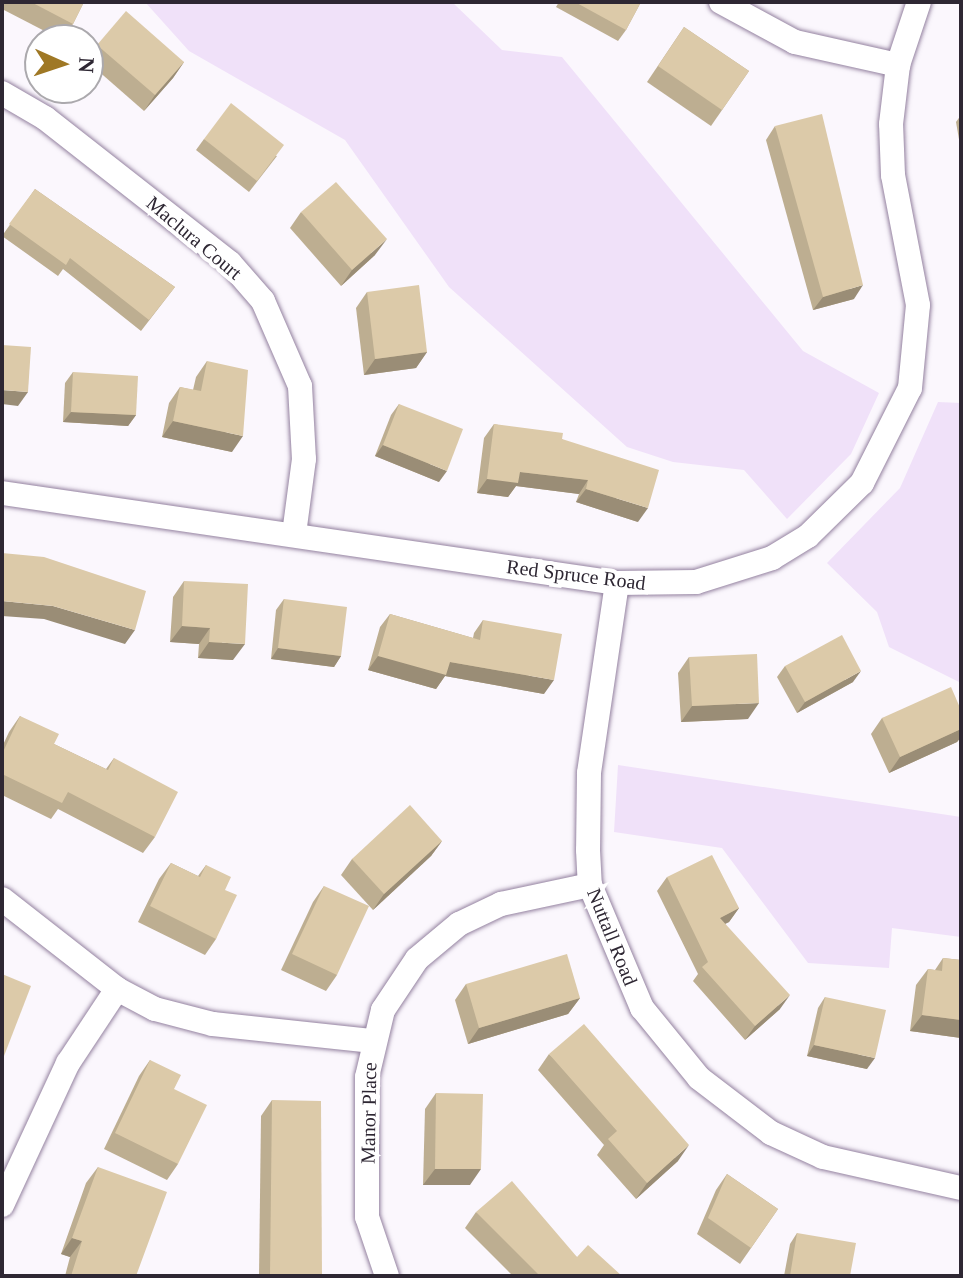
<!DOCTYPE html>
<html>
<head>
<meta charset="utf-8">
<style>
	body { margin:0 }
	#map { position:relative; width:963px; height:1278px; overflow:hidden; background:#fbf7fd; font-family:"Times New Roman",serif }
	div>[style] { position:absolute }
	.green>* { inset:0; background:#f0e1f9 }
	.roads { filter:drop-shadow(0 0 2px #9482a0) drop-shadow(0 0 2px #9482a0) }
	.minor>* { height:24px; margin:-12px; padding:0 12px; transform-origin:12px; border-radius:12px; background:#fff }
	.wall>* { inset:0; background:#bdae91 }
	.shaded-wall>* { inset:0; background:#9a8d76 }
	.building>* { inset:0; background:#dccaa9 }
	span { translate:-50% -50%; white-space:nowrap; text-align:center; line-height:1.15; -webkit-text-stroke:8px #fff; paint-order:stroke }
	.street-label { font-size:20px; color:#2e2733 }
	.frame { position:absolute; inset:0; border:4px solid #2e2733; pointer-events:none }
	.north { position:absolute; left:24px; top:24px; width:80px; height:80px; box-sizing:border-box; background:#fff; border:2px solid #aba9ad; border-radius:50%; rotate:93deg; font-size:22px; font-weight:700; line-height:32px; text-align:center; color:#2e2733 }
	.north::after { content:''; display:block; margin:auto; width:28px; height:36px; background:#9f7825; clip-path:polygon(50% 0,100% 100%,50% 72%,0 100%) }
</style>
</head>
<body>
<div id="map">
	<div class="green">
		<div style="clip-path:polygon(145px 2px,452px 2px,502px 50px,562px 57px,803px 351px,879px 393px,851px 454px,787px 519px,744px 470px,673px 462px,627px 447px,449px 287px,345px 140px,189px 51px)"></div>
		<div style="clip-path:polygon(938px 402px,961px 403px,961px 683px,889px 647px,877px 612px,827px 563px,900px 488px)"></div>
		<div style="clip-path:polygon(618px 765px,961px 817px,961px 937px,892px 928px,889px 968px,808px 963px,722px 848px,614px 832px)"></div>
	</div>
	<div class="roads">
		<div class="minor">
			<div style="left:721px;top:2px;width:84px;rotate:28.4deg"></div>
			<div style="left:795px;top:42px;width:106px;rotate:12.6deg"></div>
			<div style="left:2px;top:93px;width:50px;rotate:30.2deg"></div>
			<div style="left:45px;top:118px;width:235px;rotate:38.1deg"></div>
			<div style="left:230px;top:263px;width:50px;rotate:49deg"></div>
			<div style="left:263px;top:301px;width:93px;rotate:66.5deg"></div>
			<div style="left:300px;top:386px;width:73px;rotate:86.9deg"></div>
			<div style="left:304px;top:459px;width:76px;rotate:97.6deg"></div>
			<div style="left:2px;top:493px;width:622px;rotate:8.33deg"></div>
			<div style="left:617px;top:583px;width:79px;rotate:-0.7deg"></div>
			<div style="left:696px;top:582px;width:80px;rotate:-17.5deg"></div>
			<div style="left:772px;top:558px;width:42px;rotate:-31.4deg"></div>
			<div style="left:808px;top:536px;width:76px;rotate:-44.5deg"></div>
			<div style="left:862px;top:483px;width:106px;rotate:-63.2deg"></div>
			<div style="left:910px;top:388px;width:83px;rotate:-84.5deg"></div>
			<div style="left:918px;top:305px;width:132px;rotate:-100.9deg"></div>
			<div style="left:893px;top:175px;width:51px;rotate:-92.2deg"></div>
			<div style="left:891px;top:124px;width:59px;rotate:-83.2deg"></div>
			<div style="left:898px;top:65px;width:66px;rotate:-71.6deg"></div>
			<div style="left:617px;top:583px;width:192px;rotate:98.4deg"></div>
			<div style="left:589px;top:773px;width:77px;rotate:90.7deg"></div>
			<div style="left:588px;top:850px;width:35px;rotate:87deg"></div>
			<div style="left:590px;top:885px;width:134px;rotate:67.1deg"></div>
			<div style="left:642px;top:1008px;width:90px;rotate:50.8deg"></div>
			<div style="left:699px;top:1078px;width:91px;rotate:37.4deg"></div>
			<div style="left:771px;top:1133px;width:57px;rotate:24.8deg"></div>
			<div style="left:823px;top:1157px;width:141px;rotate:12.7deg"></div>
			<div style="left:2px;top:899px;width:146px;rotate:38deg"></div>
			<div style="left:117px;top:989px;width:43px;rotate:27.8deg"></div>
			<div style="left:155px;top:1009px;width:60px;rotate:14.5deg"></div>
			<div style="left:213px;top:1024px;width:161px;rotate:6.1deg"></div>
			<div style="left:2px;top:1205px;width:157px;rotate:-65.1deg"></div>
			<div style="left:68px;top:1063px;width:89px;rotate:-56.5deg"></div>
			<div style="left:387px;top:1276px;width:62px;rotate:-108.7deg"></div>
			<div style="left:367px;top:1217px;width:140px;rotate:-90deg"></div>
			<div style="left:367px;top:1077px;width:69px;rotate:-76.6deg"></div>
			<div style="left:383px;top:1010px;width:61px;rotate:-56.3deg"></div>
			<div style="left:417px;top:959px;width:55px;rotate:-39.8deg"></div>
			<div style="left:459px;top:924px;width:47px;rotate:-25.5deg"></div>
			<div style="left:501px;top:904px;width:91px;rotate:-12.1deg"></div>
		</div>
	</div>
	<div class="wall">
		<div style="clip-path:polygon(2px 2px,84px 2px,73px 24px,62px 40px,2px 9px)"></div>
		<div style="clip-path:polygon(559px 2px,641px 2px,626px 30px,618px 41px,556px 7px)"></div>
		<div style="clip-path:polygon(684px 27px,749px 71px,711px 126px,647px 82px)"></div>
		<div style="clip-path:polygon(97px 45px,184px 62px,173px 78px,144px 111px,88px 62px,88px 58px)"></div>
		<div style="clip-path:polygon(961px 115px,961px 151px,956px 122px)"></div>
		<div style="clip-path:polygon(775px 126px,854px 299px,813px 310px,766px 140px)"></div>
		<div style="clip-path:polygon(204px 139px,277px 156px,249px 192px,196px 150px)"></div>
		<div style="clip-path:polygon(35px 189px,175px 287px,141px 331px,63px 269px,58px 276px,2px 236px)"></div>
		<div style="clip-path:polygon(301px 212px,375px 255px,341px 286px,290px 228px)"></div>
		<div style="clip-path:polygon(367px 292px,427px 352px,416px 368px,364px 375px,356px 308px)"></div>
		<div style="clip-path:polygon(207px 361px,232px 452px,162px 437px,169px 403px,180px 387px,193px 390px,196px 377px)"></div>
		<div style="clip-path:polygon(73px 372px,136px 415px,128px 426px,63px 422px,65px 383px)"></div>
		<div style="clip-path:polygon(399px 404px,439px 482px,375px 456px,391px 415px)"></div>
		<div style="clip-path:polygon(494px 424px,562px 439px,638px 522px,576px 502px,579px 494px,516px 486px,508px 497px,477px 493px,484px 438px)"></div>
		<div style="clip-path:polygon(184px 581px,233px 660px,198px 658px,199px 644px,170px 642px,173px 597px)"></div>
		<div style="clip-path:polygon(284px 599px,341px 656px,334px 667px,271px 659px,276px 610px)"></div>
		<div style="clip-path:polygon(390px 614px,473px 638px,474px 633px,483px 620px,544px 694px,445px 676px,436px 689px,368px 670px,380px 627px)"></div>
		<div style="clip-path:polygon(689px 657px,748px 719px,681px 722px,678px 673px)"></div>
		<div style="clip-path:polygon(785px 666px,853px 682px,797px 713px,777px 677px)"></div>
		<div style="clip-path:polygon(961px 710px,961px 737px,957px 742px,889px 773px,871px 734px,882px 718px)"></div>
		<div style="clip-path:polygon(20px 716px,54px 744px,106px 769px,114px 758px,155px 837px,143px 853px,58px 809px,51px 819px,2px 795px,2px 747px,9px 732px)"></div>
		<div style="clip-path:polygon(442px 841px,431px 856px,373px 910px,341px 875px,352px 859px)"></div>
		<div style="clip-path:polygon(171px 863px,198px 876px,206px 865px,225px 890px,216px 939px,205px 955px,138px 922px,159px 879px)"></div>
		<div style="clip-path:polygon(667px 877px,739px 908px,729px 922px,725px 924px,780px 1009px,745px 1040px,693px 981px,698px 974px,657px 891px)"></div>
		<div style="clip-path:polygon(324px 886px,337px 975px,326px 991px,281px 970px,313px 902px)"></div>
		<div style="clip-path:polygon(943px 958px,961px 960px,961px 1038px,910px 1031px,916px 985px,928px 969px,935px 970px)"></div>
		<div style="clip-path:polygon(466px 984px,580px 998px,568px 1014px,468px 1044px,455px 1000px)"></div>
		<div style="clip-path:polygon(825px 997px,867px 1069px,807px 1056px,818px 1008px)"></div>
		<div style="clip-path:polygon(549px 1054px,678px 1161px,636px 1199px,597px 1155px,604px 1145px,538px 1070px)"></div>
		<div style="clip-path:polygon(150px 1060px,174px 1089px,178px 1164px,167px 1180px,104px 1149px,139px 1076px)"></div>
		<div style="clip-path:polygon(436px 1093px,470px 1185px,423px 1185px,425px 1109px)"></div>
		<div style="clip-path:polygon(272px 1100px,322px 1276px,259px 1276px,261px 1116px)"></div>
		<div style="clip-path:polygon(98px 1167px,136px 1276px,65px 1276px,70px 1257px,61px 1254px,86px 1183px)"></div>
		<div style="clip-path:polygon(727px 1174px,778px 1209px,740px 1264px,697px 1234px,716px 1190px)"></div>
		<div style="clip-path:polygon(476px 1212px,577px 1257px,622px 1276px,513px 1276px,465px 1228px)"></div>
		<div style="clip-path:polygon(797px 1233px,850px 1276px,784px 1276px,790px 1244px)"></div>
	</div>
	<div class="shaded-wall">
		<div style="clip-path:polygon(184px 62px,173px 78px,144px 111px,155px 95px)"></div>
		<div style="clip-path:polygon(387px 239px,375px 255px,341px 286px,352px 270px)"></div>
		<div style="clip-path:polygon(863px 285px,854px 299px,813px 310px,823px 297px)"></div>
		<div style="clip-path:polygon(427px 352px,416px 368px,364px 375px,375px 359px)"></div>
		<div style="clip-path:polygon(2px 390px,28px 392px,18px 406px,2px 404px)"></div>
		<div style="clip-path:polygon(71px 412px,136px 415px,128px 426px,63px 422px)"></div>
		<div style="clip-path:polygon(173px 421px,243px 436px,232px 452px,162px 437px)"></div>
		<div style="clip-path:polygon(383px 445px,447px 471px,439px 482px,375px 456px)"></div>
		<div style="clip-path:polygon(520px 472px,588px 480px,579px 494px,516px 486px,508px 497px,477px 493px,487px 479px)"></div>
		<div style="clip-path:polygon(586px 489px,648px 508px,638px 522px,576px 502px)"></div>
		<div style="clip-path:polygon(2px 601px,53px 606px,135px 630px,125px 644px,44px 619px,2px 616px)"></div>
		<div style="clip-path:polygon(182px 626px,210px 628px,199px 644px,170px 642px)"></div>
		<div style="clip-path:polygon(209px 642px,245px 644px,233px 660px,198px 658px)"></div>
		<div style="clip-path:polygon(278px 648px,341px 656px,334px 667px,271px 659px)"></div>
		<div style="clip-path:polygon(378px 656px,450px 662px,554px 680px,544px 694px,445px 676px,436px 689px,368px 670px)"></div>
		<div style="clip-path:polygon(861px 671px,853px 682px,797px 713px,805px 702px)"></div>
		<div style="clip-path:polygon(759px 703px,748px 719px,681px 722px,692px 706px)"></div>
		<div style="clip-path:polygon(961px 729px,961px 737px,957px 742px,889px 773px,900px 757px)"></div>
		<div style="clip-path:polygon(442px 841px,431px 856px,373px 910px,384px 894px)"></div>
		<div style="clip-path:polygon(739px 908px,729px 922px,710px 931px,720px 918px)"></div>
		<div style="clip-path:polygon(790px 995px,780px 1009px,745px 1040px,755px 1026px)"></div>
		<div style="clip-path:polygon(580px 998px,568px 1014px,468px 1044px,479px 1028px)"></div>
		<div style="clip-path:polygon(922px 1015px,961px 1020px,961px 1038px,910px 1031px)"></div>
		<div style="clip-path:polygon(814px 1045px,875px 1058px,867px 1069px,807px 1056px)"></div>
		<div style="clip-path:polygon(689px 1145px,678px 1161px,636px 1199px,647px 1183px)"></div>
		<div style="clip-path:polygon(435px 1169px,481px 1169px,470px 1185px,423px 1185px)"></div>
		<div style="clip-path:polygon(72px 1238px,82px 1241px,70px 1257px,61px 1254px)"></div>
	</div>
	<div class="building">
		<div style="clip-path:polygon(31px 2px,84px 2px,73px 24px)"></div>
		<div style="clip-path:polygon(575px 2px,641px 2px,626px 30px)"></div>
		<div style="clip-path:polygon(126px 11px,184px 62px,155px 95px,97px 45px)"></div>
		<div style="clip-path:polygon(684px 27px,749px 71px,722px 110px,658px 66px)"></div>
		<div style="clip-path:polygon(231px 103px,284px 145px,257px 181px,204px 139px)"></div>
		<div style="clip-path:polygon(822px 114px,863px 285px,823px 297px,775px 126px)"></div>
		<div style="clip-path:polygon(336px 182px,387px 239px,352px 270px,301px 212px)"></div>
		<div style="clip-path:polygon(35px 189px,175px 287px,149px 320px,70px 258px,66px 265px,9px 224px)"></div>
		<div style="clip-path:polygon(419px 285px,427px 352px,375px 359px,367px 292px)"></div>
		<div style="clip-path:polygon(2px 345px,31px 347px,28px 392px,2px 390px)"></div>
		<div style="clip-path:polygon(207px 361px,248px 370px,243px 436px,173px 421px,180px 387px,201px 391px)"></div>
		<div style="clip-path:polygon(73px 372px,138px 376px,136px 415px,71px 412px)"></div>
		<div style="clip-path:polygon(399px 404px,463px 429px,447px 471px,383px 445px)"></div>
		<div style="clip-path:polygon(494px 424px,563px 433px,562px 439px,659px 470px,648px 508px,586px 489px,588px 480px,520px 472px,518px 483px,487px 479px)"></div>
		<div style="clip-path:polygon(2px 553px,44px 557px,146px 591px,135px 630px,53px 606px,2px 601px)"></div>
		<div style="clip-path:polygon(184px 581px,248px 584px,245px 644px,209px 642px,210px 628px,182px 626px)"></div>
		<div style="clip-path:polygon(284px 599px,347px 607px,341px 656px,278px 648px)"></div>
		<div style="clip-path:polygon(390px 614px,480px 640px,483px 620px,562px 634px,554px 680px,450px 662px,446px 675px,378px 656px)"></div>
		<div style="clip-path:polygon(842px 635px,861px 671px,805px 702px,785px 666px)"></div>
		<div style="clip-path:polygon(757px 654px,759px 703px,692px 706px,689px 657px)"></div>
		<div style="clip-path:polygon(951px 687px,961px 710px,961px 729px,900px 757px,882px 718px)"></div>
		<div style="clip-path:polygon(20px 716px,59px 734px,54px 744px,108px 770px,114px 758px,178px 792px,155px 837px,68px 792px,62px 803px,2px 774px,2px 754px)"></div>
		<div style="clip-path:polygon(410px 805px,442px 841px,384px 894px,352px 859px)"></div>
		<div style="clip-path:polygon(712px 855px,739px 908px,720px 918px,790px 995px,755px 1026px,702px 967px,708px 962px,667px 877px)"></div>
		<div style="clip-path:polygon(171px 863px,200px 877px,206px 865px,231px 877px,225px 890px,237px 895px,216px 939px,150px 906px)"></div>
		<div style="clip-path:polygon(324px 886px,369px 906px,337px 975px,292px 954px)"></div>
		<div style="clip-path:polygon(567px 954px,580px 998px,479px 1028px,466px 984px)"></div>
		<div style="clip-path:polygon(943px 958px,961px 960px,961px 1020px,922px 1015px,928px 969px,942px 971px)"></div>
		<div style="clip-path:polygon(2px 974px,31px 986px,4px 1056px,2px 1056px)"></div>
		<div style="clip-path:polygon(825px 997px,886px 1010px,875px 1058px,814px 1045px)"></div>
		<div style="clip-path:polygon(584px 1024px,689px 1145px,647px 1183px,608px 1139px,617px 1131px,549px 1054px)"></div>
		<div style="clip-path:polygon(150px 1060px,181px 1075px,174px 1089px,207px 1105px,178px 1164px,115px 1133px)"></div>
		<div style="clip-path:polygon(436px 1093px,483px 1094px,481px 1169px,435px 1169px)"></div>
		<div style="clip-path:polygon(272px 1100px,321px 1101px,322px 1276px,270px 1276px)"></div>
		<div style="clip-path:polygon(98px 1167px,167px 1192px,136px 1276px,71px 1276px,82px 1241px,72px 1238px)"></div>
		<div style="clip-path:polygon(727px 1174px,778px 1209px,751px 1248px,708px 1218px)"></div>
		<div style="clip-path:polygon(512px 1181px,577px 1257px,588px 1245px,622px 1276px,540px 1276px,476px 1212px)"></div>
		<div style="clip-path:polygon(797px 1233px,856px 1243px,850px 1276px,790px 1276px)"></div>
	</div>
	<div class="street-label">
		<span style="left:194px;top:238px;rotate:40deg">Maclura Court</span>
		<span style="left:576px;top:575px;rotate:7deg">Red Spruce Road</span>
		<span style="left:612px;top:937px;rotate:68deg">Nuttall Road</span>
		<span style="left:369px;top:1113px;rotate:-89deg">Manor Place</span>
	</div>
	<div class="frame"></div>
	<div class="north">N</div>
</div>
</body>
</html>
